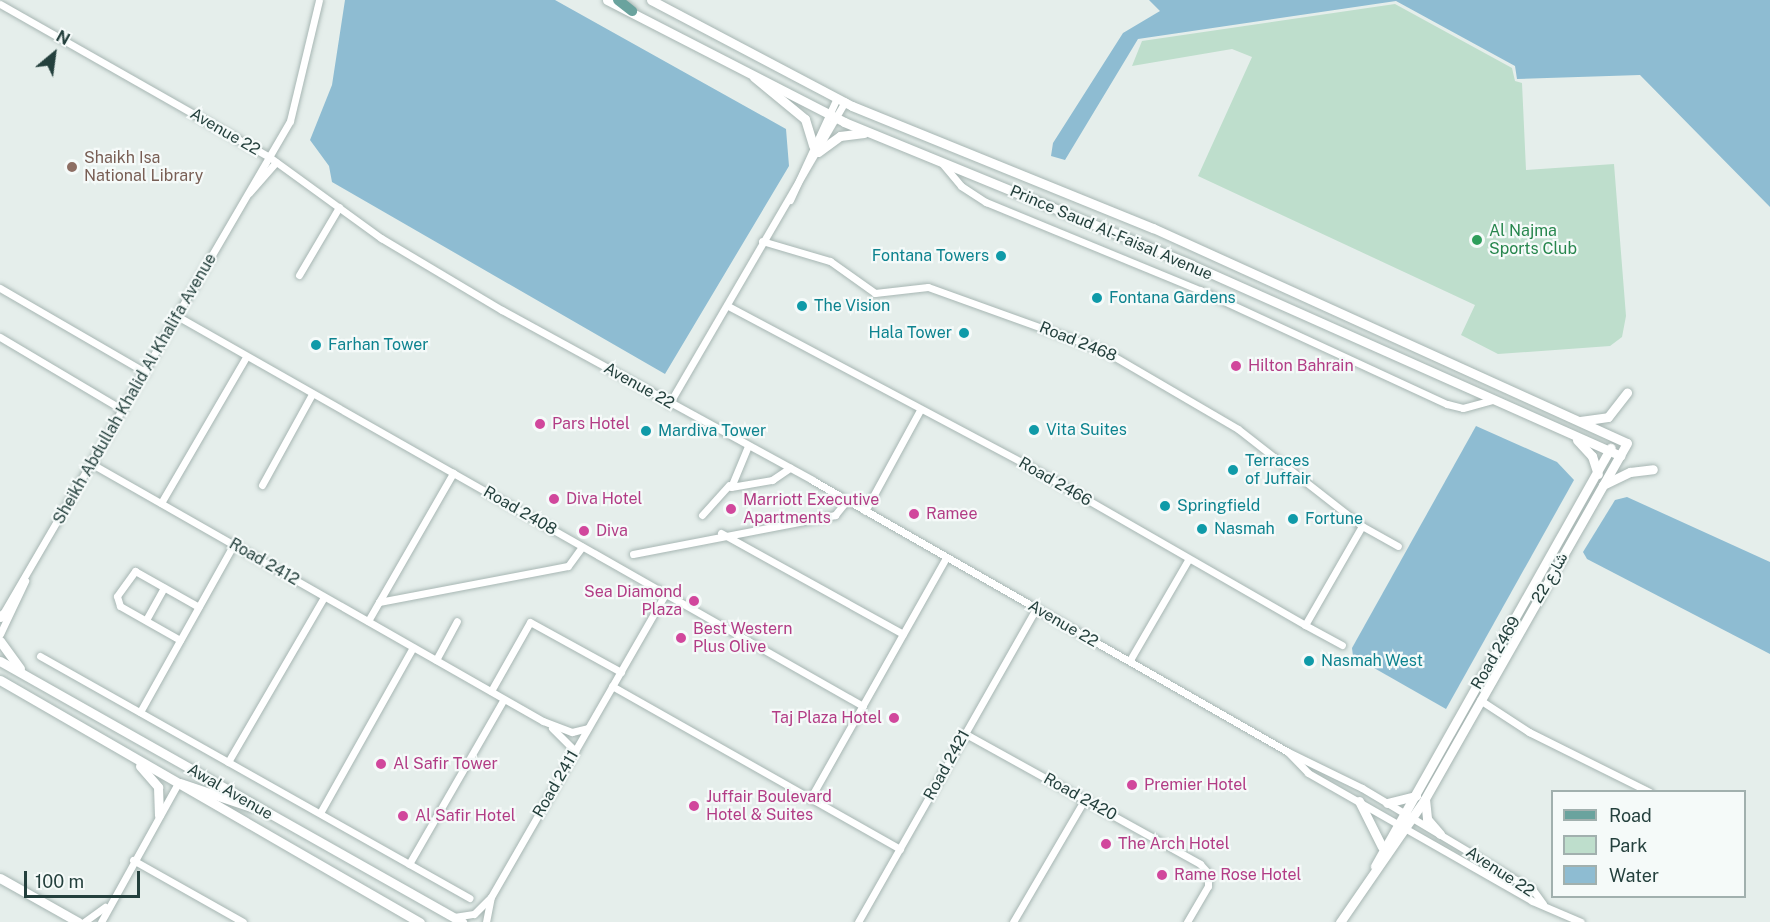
<!DOCTYPE html>
<html>
<head>
<meta charset="utf-8">
<style>
	body { margin:0 }
	#map { position:relative; width:1770px; height:922px; overflow:hidden; background:#e5eeeb; font-family:"Public Sans",Vazirmatn,sans-serif }
	div>[style] { position:absolute }
	.green>* { inset:0; background:#bedecc }
	.water>* { inset:0; background:#8ebcd2 }
	.roads { filter:drop-shadow(0 0 2px #a7b6b3) drop-shadow(0 0 2px #a7b6b3) }
	.street>* { height:7px; margin:-3.5px; padding:0 3.5px; transform-origin:3.5px; border-radius:3.5px; background:#fff }
	.secondary>* { height:9px; margin:-4.5px; padding:0 4.5px; transform-origin:4.5px; border-radius:4.5px; background:#fff }
	.primary>* { height:10px; margin:-5px; padding:0 5px; transform-origin:5px; border-radius:5px; background:#6aa39e }
	.dots>* { width:16px; height:16px; translate:-50% -50%; box-sizing:border-box; border:3px solid #f5faf9; border-radius:50% }
	span { translate:-50% -50%; white-space:nowrap; text-align:center; line-height:1.15; -webkit-text-stroke:4.5px #f5faf9; paint-order:stroke }
	.street-label { font-size:16px; color:#24403d }
	.education-label { font-size:16px; color:#785e54 }
	.left { translate:0 -50%; text-align:left }
	.leisure-label { font-size:16px; color:#27864d }
	.culture-label { font-size:16px; color:#0d838f }
	.right { translate:-100% -50%; text-align:right }
	.hotel-label { font-size:16px; color:#b23c85 }
	.legend { position:absolute; left:1551px; top:790px; width:195px; height:108px; box-sizing:border-box; background:#f5faf9; border:2px solid #a1b0ae; margin:0; padding:8px 10px; list-style:none; font-size:18px; color:#24403d }
	.legend li { display:flex; align-items:center; gap:12px; height:30px }
	.legend b { width:30px; border:2px solid #a1b0ae }
	.north { position:absolute; left:24px; top:24px; width:60px; height:60px; -webkit-text-stroke:4px #f5faf9; paint-order:stroke; rotate:29deg; font-size:16px; font-weight:700; line-height:24px; text-align:center; color:#24403d }
	.north::after { content:''; display:block; margin:auto; width:21px; height:27px; background:#24403d; clip-path:polygon(50% 0,100% 100%,50% 72%,0 100%) }
	.scale { position:absolute; left:24px; top:871px; width:116px; height:27px; box-sizing:border-box; border:3px solid #24403d; border-top:0; padding-left:8px; font-size:18px; line-height:21px; white-space:nowrap; color:#24403d; -webkit-text-stroke:4px #f5faf9; paint-order:stroke }
</style>
</head>
<body>
<div id="map">
	<div class="green">
		<div style="clip-path:polygon(1395px 4px,1512px 68px,1515px 81px,1522px 83px,1526px 170px,1614px 164px,1626px 316px,1622px 337px,1610px 346px,1498px 354px,1461px 335px,1475px 305px,1198px 176px,1252px 57px,1232px 49px,1132px 66px,1142px 41px)"></div>
	</div>
	<div class="water">
		<div style="clip-path:polygon(345px 0,555px 0,786px 129px,789px 166px,665px 374px,332px 182px,329px 166px,310px 140px,332px 85px)"></div>
		<div style="clip-path:polygon(1149px 0,1770px 0,1770px 207px,1640px 75px,1517px 79px,1515px 66px,1396px 1px,1138px 39px,1065px 160px,1051px 156px,1053px 143px,1123px 33px,1160px 11px)"></div>
		<div style="clip-path:polygon(1476px 426px,1557px 462px,1574px 480px,1446px 709px,1353px 656px,1352px 648px)"></div>
		<div style="clip-path:polygon(1627px 497px,1770px 562px,1770px 654px,1587px 559px,1583px 552px,1615px 500px)"></div>
	</div>
	<div class="roads">
		<div class="street">
			<div style="left:0;top:4px;width:308px;rotate:29.6deg"></div>
			<div style="left:268px;top:156px;width:140px;rotate:36deg"></div>
			<div style="left:381px;top:238px;width:141px;rotate:30.8deg"></div>
			<div style="left:502px;top:310px;width:354px;rotate:28.7deg"></div>
			<div style="left:812px;top:480px;width:548px;rotate:29.74deg"></div>
			<div style="left:1288px;top:752px;width:82px;rotate:25.9deg"></div>
			<div style="left:1362px;top:788px;width:199px;rotate:30.8deg"></div>
			<div style="left:1533px;top:890px;width:17px;rotate:54deg"></div>
			<div style="left:941px;top:162px;width:31px;rotate:50deg"></div>
			<div style="left:961px;top:186px;width:30px;rotate:33deg"></div>
			<div style="left:986px;top:202px;width:231px;rotate:22.4deg"></div>
			<div style="left:1200px;top:290px;width:272px;rotate:24.8deg"></div>
			<div style="left:1447px;top:404px;width:16px;rotate:14deg"></div>
			<div style="left:1463px;top:408px;width:30px;rotate:-15deg"></div>
			<div style="left:249px;top:193px;width:41px;rotate:-48.9deg"></div>
			<div style="left:790px;top:200px;width:112px;rotate:-65.3deg"></div>
			<div style="left:762px;top:241px;width:71px;rotate:16.4deg"></div>
			<div style="left:830px;top:261px;width:55px;rotate:35.4deg"></div>
			<div style="left:875px;top:293px;width:53px;rotate:-6.5deg"></div>
			<div style="left:928px;top:287px;width:186px;rotate:19.8deg"></div>
			<div style="left:1103px;top:350px;width:156px;rotate:30.3deg"></div>
			<div style="left:1238px;top:429px;width:157px;rotate:38deg"></div>
			<div style="left:1362px;top:526px;width:41px;rotate:29.1deg"></div>
			<div style="left:299px;top:275px;width:79px;rotate:-59.5deg"></div>
			<div style="left:0;top:288px;width:168px;rotate:30.1deg"></div>
			<div style="left:730px;top:307px;width:336px;rotate:28deg"></div>
			<div style="left:1027px;top:465px;width:321px;rotate:29.9deg"></div>
			<div style="left:1305px;top:625px;width:114px;rotate:-60.1deg"></div>
			<div style="left:177px;top:316px;width:789px;rotate:29.62deg"></div>
			<div style="left:0;top:337px;width:143px;rotate:30.7deg"></div>
			<div style="left:669px;top:404px;width:350px;rotate:-59.8deg"></div>
			<div style="left:748px;top:446px;width:44px;rotate:112.5deg"></div>
			<div style="left:731px;top:487px;width:42px;rotate:-9.7deg"></div>
			<div style="left:772px;top:480px;width:22px;rotate:-34deg"></div>
			<div style="left:92px;top:464px;width:519px;rotate:29.68deg"></div>
			<div style="left:543px;top:721px;width:31px;rotate:21deg"></div>
			<div style="left:572px;top:732px;width:16px;rotate:-14deg"></div>
			<div style="left:262px;top:485px;width:104px;rotate:-61.2deg"></div>
			<div style="left:161px;top:503px;width:169px;rotate:-59.8deg"></div>
			<div style="left:865px;top:511px;width:115px;rotate:-61.4deg"></div>
			<div style="left:702px;top:515px;width:40px;rotate:-48deg"></div>
			<div style="left:721px;top:533px;width:208px;rotate:29deg"></div>
			<div style="left:633px;top:554px;width:206px;rotate:-10.9deg"></div>
			<div style="left:835px;top:515px;width:19px;rotate:-51deg"></div>
			<div style="left:379px;top:602px;width:192px;rotate:-10.8deg"></div>
			<div style="left:568px;top:566px;width:24px;rotate:-54deg"></div>
			<div style="left:1px;top:617px;width:574px;rotate:-59.77deg"></div>
			<div style="left:290px;top:121px;width:124px;rotate:-76.5deg"></div>
			<div style="left:146px;top:620px;width:37px;rotate:-61deg"></div>
			<div style="left:368px;top:621px;width:171px;rotate:-60.1deg"></div>
			<div style="left:1305px;top:625px;width:42px;rotate:28.4deg"></div>
			<div style="left:0;top:634px;width:59px;rotate:-64.7deg"></div>
			<div style="left:180px;top:640px;width:69px;rotate:-150.5deg"></div>
			<div style="left:120px;top:606px;width:10px;rotate:-107deg"></div>
			<div style="left:117px;top:596px;width:31px;rotate:-54deg"></div>
			<div style="left:135px;top:571px;width:73px;rotate:29.4deg"></div>
			<div style="left:40px;top:656px;width:493px;rotate:29.4deg"></div>
			<div style="left:436px;top:660px;width:44px;rotate:-61.7deg"></div>
			<div style="left:1130px;top:660px;width:116px;rotate:-59.9deg"></div>
			<div style="left:612px;top:686px;width:331px;rotate:29.5deg"></div>
			<div style="left:491px;top:691px;width:79px;rotate:-60.5deg"></div>
			<div style="left:530px;top:622px;width:104px;rotate:28.8deg"></div>
			<div style="left:1480px;top:700px;width:59px;rotate:33.1deg"></div>
			<div style="left:1529px;top:732px;width:135px;rotate:26.4deg"></div>
			<div style="left:140px;top:712px;width:193px;rotate:-60.8deg"></div>
			<div style="left:552px;top:728px;width:33px;rotate:45deg"></div>
			<div style="left:964px;top:733px;width:270px;rotate:29deg"></div>
			<div style="left:1200px;top:864px;width:12px;rotate:48deg"></div>
			<div style="left:1208px;top:873px;width:13px;rotate:90deg"></div>
			<div style="left:1208px;top:886px;width:42px;rotate:120.3deg"></div>
			<div style="left:1288px;top:752px;width:29px;rotate:46deg"></div>
			<div style="left:1308px;top:773px;width:258px;rotate:29.7deg"></div>
			<div style="left:1532px;top:901px;width:53px;rotate:23.2deg"></div>
			<div style="left:228px;top:762px;width:191px;rotate:-59.8deg"></div>
			<div style="left:810px;top:799px;width:277px;rotate:-60.6deg"></div>
			<div style="left:320px;top:813px;width:190px;rotate:-60.7deg"></div>
			<div style="left:133px;top:860px;width:126px;rotate:29.4deg"></div>
			<div style="left:409px;top:864px;width:190px;rotate:-60.1deg"></div>
			<div style="left:454px;top:917px;width:20px;rotate:-9deg"></div>
			<div style="left:474px;top:914px;width:23px;rotate:-45deg"></div>
			<div style="left:84px;top:922px;width:26px;rotate:-36deg"></div>
			<div style="left:101px;top:922px;width:159px;rotate:-61deg"></div>
			<div style="left:486px;top:922px;width:25px;rotate:-79deg"></div>
			<div style="left:491px;top:897px;width:349px;rotate:-60.1deg"></div>
			<div style="left:858px;top:922px;width:360px;rotate:-60.4deg"></div>
			<div style="left:1013px;top:922px;width:143px;rotate:-59.7deg"></div>
		</div>
		<div class="secondary">
			<div style="left:607px;top:0;width:267px;rotate:27.2deg"></div>
			<div style="left:844px;top:122px;width:376px;rotate:22.3deg"></div>
			<div style="left:1192px;top:265px;width:469px;rotate:24deg"></div>
			<div style="left:651px;top:0;width:227px;rotate:27.8deg"></div>
			<div style="left:852px;top:106px;width:325px;rotate:22.1deg"></div>
			<div style="left:1153px;top:228px;width:520px;rotate:24.4deg"></div>
			<div style="left:1627px;top:443px;width:409px;rotate:119.6deg"></div>
			<div style="left:1425px;top:799px;width:150px;rotate:124.6deg"></div>
			<div style="left:754px;top:77px;width:66px;rotate:39.5deg"></div>
			<div style="left:805px;top:119px;width:28px;rotate:73deg"></div>
			<div style="left:818px;top:152px;width:27px;rotate:-36deg"></div>
			<div style="left:840px;top:136px;width:24px;rotate:-7deg"></div>
			<div style="left:1580px;top:421px;width:28px;rotate:-8deg"></div>
			<div style="left:1608px;top:417px;width:31px;rotate:-52deg"></div>
			<div style="left:1577px;top:440px;width:22px;rotate:47deg"></div>
			<div style="left:1592px;top:456px;width:19px;rotate:72deg"></div>
			<div style="left:1603px;top:485px;width:30px;rotate:-26deg"></div>
			<div style="left:1630px;top:472px;width:23px;rotate:-7deg"></div>
			<div style="left:0;top:617px;width:4px;rotate:-45deg"></div>
			<div style="left:0;top:641px;width:34px;rotate:54deg"></div>
			<div style="left:0;top:661px;width:531px;rotate:29.46deg"></div>
			<div style="left:0;top:680px;width:485px;rotate:30deg"></div>
			<div style="left:140px;top:766px;width:28px;rotate:49deg"></div>
			<div style="left:158px;top:787px;width:28px;rotate:88deg"></div>
			<div style="left:180px;top:783px;width:75px;rotate:18.7deg"></div>
			<div style="left:1425px;top:799px;width:20px;rotate:84deg"></div>
			<div style="left:1427px;top:819px;width:20px;rotate:49deg"></div>
			<div style="left:1359px;top:801px;width:51px;rotate:63.4deg"></div>
			<div style="left:1387px;top:803px;width:30px;rotate:-14deg"></div>
			<div style="left:1375px;top:866px;width:480px;rotate:-60.6deg"></div>
			<div style="left:0;top:878px;width:90px;rotate:29.4deg"></div>
		</div>
		<div class="primary">
			<div style="left:618px;top:0;width:18px;rotate:38deg"></div>
		</div>
	</div>
	<div class="dots">
		<div style="left:72px;top:167px;background:#8d6e63"></div>
		<div style="left:1477px;top:240px;background:#2e9e5b"></div>
		<div style="left:1001px;top:256px;background:#0f9aa8"></div>
		<div style="left:1097px;top:298px;background:#0f9aa8"></div>
		<div style="left:802px;top:306px;background:#0f9aa8"></div>
		<div style="left:964px;top:333px;background:#0f9aa8"></div>
		<div style="left:316px;top:345px;background:#0f9aa8"></div>
		<div style="left:1236px;top:366px;background:#d1479c"></div>
		<div style="left:540px;top:424px;background:#d1479c"></div>
		<div style="left:1034px;top:430px;background:#0f9aa8"></div>
		<div style="left:646px;top:431px;background:#0f9aa8"></div>
		<div style="left:1233px;top:470px;background:#0f9aa8"></div>
		<div style="left:554px;top:499px;background:#d1479c"></div>
		<div style="left:1165px;top:506px;background:#0f9aa8"></div>
		<div style="left:731px;top:509px;background:#d1479c"></div>
		<div style="left:914px;top:514px;background:#d1479c"></div>
		<div style="left:1293px;top:519px;background:#0f9aa8"></div>
		<div style="left:1202px;top:529px;background:#0f9aa8"></div>
		<div style="left:584px;top:531px;background:#d1479c"></div>
		<div style="left:694px;top:601px;background:#d1479c"></div>
		<div style="left:681px;top:638px;background:#d1479c"></div>
		<div style="left:1309px;top:661px;background:#0f9aa8"></div>
		<div style="left:894px;top:718px;background:#d1479c"></div>
		<div style="left:381px;top:764px;background:#d1479c"></div>
		<div style="left:1132px;top:785px;background:#d1479c"></div>
		<div style="left:694px;top:806px;background:#d1479c"></div>
		<div style="left:403px;top:816px;background:#d1479c"></div>
		<div style="left:1106px;top:844px;background:#d1479c"></div>
		<div style="left:1162px;top:875px;background:#d1479c"></div>
	</div>
	<div class="street-label">
		<span style="left:225px;top:132px;rotate:30deg">Avenue 22</span>
		<span style="left:1111px;top:233px;rotate:23deg">Prince Saud Al-Faisal Avenue</span>
		<span style="left:1078px;top:342px;rotate:22deg">Road 2468</span>
		<span style="left:639px;top:386px;rotate:29deg">Avenue 22</span>
		<span style="left:135px;top:389px;rotate:-60deg">Sheikh Abdullah Khalid Al Khalifa Avenue</span>
		<span style="left:1055px;top:482px;rotate:30deg">Road 2466</span>
		<span style="left:520px;top:511px;rotate:30deg">Road 2408</span>
		<span style="left:264px;top:562px;rotate:30deg">Road 2412</span>
		<span style="left:1550px;top:578px;rotate:-60deg">شارع 22</span>
		<span style="left:1063px;top:624px;rotate:30deg">Avenue 22</span>
		<span style="left:1496px;top:653px;rotate:-60deg">Road 2469</span>
		<span style="left:947px;top:765px;rotate:-61deg">Road 2421</span>
		<span style="left:556px;top:784px;rotate:-60deg">Road 2411</span>
		<span style="left:230px;top:792px;rotate:30deg">Awal Avenue</span>
		<span style="left:1080px;top:797px;rotate:29deg">Road 2420</span>
		<span style="left:1500px;top:872px;rotate:33deg">Avenue 22</span>
	</div>
	<div class="education-label">
		<span class="left" style="left:84px;top:167px">Shaikh Isa<br>National Library</span>
	</div>
	<div class="leisure-label">
		<span class="left" style="left:1489px;top:240px">Al Najma<br>Sports Club</span>
	</div>
	<div class="culture-label">
		<span class="right" style="left:989px;top:256px">Fontana Towers</span>
		<span class="left" style="left:1109px;top:298px">Fontana Gardens</span>
		<span class="left" style="left:814px;top:306px">The Vision</span>
		<span class="right" style="left:952px;top:333px">Hala Tower</span>
		<span class="left" style="left:328px;top:345px">Farhan Tower</span>
		<span class="left" style="left:1046px;top:430px">Vita Suites</span>
		<span class="left" style="left:658px;top:431px">Mardiva Tower</span>
		<span class="left" style="left:1245px;top:470px">Terraces<br>of Juffair</span>
		<span class="left" style="left:1177px;top:506px">Springfield</span>
		<span class="left" style="left:1305px;top:519px">Fortune</span>
		<span class="left" style="left:1214px;top:529px">Nasmah</span>
		<span class="left" style="left:1321px;top:661px">Nasmah West</span>
	</div>
	<div class="hotel-label">
		<span class="left" style="left:1248px;top:366px">Hilton Bahrain</span>
		<span class="left" style="left:552px;top:424px">Pars Hotel</span>
		<span class="left" style="left:566px;top:499px">Diva Hotel</span>
		<span class="left" style="left:743px;top:509px">Marriott Executive<br>Apartments</span>
		<span class="left" style="left:926px;top:514px">Ramee</span>
		<span class="left" style="left:596px;top:531px">Diva</span>
		<span class="right" style="left:682px;top:601px">Sea Diamond<br>Plaza</span>
		<span class="left" style="left:693px;top:638px">Best Western<br>Plus Olive</span>
		<span class="right" style="left:882px;top:718px">Taj Plaza Hotel</span>
		<span class="left" style="left:393px;top:764px">Al Safir Tower</span>
		<span class="left" style="left:1144px;top:785px">Premier Hotel</span>
		<span class="left" style="left:706px;top:806px">Juffair Boulevard<br>Hotel &amp; Suites</span>
		<span class="left" style="left:415px;top:816px">Al Safir Hotel</span>
		<span class="left" style="left:1118px;top:844px">The Arch Hotel</span>
		<span class="left" style="left:1174px;top:875px">Rame Rose Hotel</span>
	</div>
	<ul class="legend">
	<li><b style="height:8px;background:#6aa39e"></b>Road</li>
	<li><b style="height:16px;background:#bedecc"></b>Park</li>
	<li><b style="height:16px;background:#8ebcd2"></b>Water</li>
	</ul>
	<div class="north">N</div>
	<div class="scale">100 m</div>
</div>
</body>
</html>
